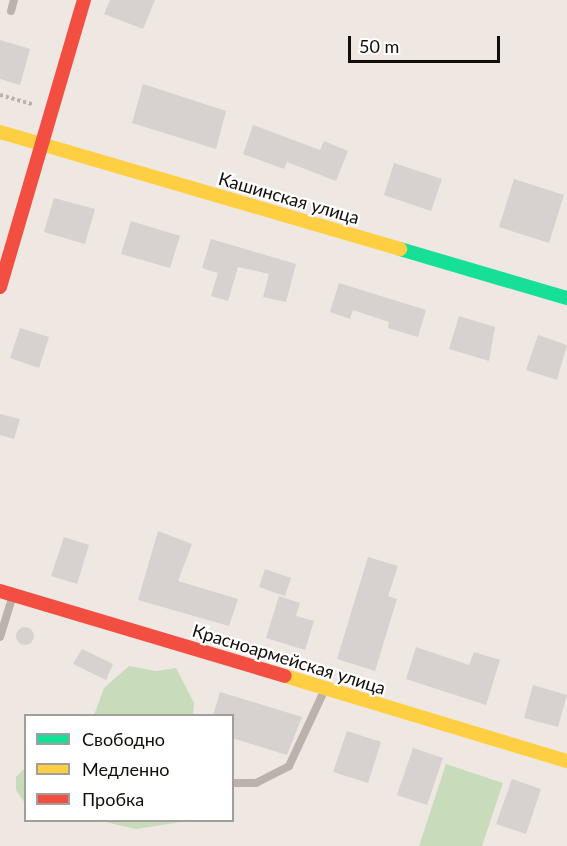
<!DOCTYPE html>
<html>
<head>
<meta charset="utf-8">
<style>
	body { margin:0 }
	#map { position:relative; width:567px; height:846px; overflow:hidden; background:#eee7e2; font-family:Lato,sans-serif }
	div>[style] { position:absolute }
	.green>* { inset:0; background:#c8dbbb }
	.building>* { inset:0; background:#d7d1d0 }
	.round { border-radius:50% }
	.path>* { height:4px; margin-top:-2px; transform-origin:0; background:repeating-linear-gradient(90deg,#b8b1ac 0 3px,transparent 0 6px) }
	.lane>* { height:8px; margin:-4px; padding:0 4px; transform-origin:4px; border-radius:4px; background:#bcb2ad }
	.fast>* { height:14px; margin:-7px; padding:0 7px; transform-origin:7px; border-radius:7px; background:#16e098 }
	.slow>* { height:14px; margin:-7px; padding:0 7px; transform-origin:7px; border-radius:7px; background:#ffcf43 }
	.jam>* { height:14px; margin:-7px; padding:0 7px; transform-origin:7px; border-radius:7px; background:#f24e42 }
	span { translate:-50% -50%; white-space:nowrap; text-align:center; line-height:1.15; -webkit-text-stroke:4.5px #fff; paint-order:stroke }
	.street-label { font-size:18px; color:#120e0a }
	.legend { position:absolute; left:24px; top:714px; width:210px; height:108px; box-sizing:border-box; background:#fff; border:2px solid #a09f9d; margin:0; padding:8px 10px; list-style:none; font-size:18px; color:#120e0a }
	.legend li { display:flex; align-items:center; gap:12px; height:30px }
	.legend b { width:30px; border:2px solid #a09f9d }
	.scale { position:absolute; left:348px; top:36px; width:152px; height:27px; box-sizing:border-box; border:3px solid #120e0a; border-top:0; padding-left:8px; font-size:18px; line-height:21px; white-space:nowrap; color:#120e0a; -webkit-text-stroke:4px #fff; paint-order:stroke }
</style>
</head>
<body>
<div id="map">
	<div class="green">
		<div style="clip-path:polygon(129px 666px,156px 671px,176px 668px,194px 703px,193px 715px,94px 715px,104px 688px)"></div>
		<div style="clip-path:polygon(446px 764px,503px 783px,482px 846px,419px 846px)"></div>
		<div style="clip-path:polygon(25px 768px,25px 803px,16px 790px,16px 777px)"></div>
		<div style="clip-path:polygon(101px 821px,187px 821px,136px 829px)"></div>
	</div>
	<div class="building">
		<div style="clip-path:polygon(110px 0,155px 0,143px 29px,104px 14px)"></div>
		<div style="clip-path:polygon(0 40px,30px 49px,20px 85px,0 79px)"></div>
		<div style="clip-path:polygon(143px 84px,226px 111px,216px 149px,132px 123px)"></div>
		<div style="clip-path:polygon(253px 125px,320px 150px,324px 141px,348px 151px,336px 181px,287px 162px,284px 169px,243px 154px)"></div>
		<div style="clip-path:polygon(394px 163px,442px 179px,431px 211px,384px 195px)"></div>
		<div style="clip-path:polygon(514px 179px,564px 195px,549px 243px,499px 227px)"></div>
		<div style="clip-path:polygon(54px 198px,95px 209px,85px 244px,44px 232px)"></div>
		<div style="clip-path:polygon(131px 221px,180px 236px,170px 268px,121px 254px)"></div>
		<div style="clip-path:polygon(211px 239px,296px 264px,286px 302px,263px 297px,269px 274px,238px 267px,228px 301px,211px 296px,218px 273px,202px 268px)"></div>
		<div style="clip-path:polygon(339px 283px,426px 310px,418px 337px,388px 328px,389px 322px,353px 310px,350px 319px,330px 312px)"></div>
		<div style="clip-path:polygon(459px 316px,495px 327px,489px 361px,449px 349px)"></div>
		<div style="clip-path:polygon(20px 328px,49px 337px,39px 368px,10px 358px)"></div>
		<div style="clip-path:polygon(538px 335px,567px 345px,557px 380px,526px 370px)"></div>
		<div style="clip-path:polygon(0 414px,20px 419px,14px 439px,0 435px)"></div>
		<div style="clip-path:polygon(158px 531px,192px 544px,178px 581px,238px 599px,229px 626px,138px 600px)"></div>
		<div style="clip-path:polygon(64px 537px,89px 545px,77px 584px,51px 576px)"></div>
		<div style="clip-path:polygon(368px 557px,398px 566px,388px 596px,397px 599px,375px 671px,337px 659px)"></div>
		<div style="clip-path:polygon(265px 569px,291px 578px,285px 596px,259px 587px)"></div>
		<div style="clip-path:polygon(279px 596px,300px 603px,296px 616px,314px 621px,305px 650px,266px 638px)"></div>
		<div class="round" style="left:16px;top:627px;width:18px;height:18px"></div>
		<div style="clip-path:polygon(416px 647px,469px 665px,474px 652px,500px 660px,486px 705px,406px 679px)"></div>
		<div style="clip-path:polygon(82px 649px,113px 664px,106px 680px,73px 664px)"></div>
		<div style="clip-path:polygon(533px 685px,567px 695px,558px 727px,524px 718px)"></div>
		<div style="clip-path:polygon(220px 692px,302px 717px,287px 755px,232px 738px,232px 716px,213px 716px)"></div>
		<div style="clip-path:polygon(347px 731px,381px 742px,368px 783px,333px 772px)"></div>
		<div style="clip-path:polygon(413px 748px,443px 758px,427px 805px,397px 795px)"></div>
		<div style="clip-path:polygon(512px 779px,541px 789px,526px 834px,496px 824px)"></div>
	</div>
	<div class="path">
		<div style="left:0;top:95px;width:35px;rotate:16deg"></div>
	</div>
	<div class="lane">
		<div style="left:11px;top:11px;width:11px;rotate:-75deg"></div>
		<div style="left:0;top:637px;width:44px;rotate:-72.8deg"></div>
		<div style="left:232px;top:783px;width:24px"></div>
		<div style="left:256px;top:783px;width:37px;rotate:-27deg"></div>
		<div style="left:289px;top:766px;width:85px;rotate:-64.9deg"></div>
	</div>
	<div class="fast">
		<div style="left:400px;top:249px;width:174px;rotate:16.4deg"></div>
	</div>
	<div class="slow">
		<div style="left:0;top:132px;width:417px;rotate:16.3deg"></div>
		<div style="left:285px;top:676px;width:295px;rotate:16.8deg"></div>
	</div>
	<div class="jam">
		<div style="left:0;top:287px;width:299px;rotate:-73.7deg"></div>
		<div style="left:0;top:591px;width:297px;rotate:16.6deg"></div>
	</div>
	<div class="street-label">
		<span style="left:289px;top:198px;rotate:16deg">Кашинская улица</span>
		<span style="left:289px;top:659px;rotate:17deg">Красноармейская улица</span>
	</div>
	<ul class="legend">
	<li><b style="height:8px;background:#16e098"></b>Свободно</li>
	<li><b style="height:8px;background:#ffcf43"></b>Медленно</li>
	<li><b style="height:8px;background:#f24e42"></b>Пробка</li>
	</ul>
	<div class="scale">50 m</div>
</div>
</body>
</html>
